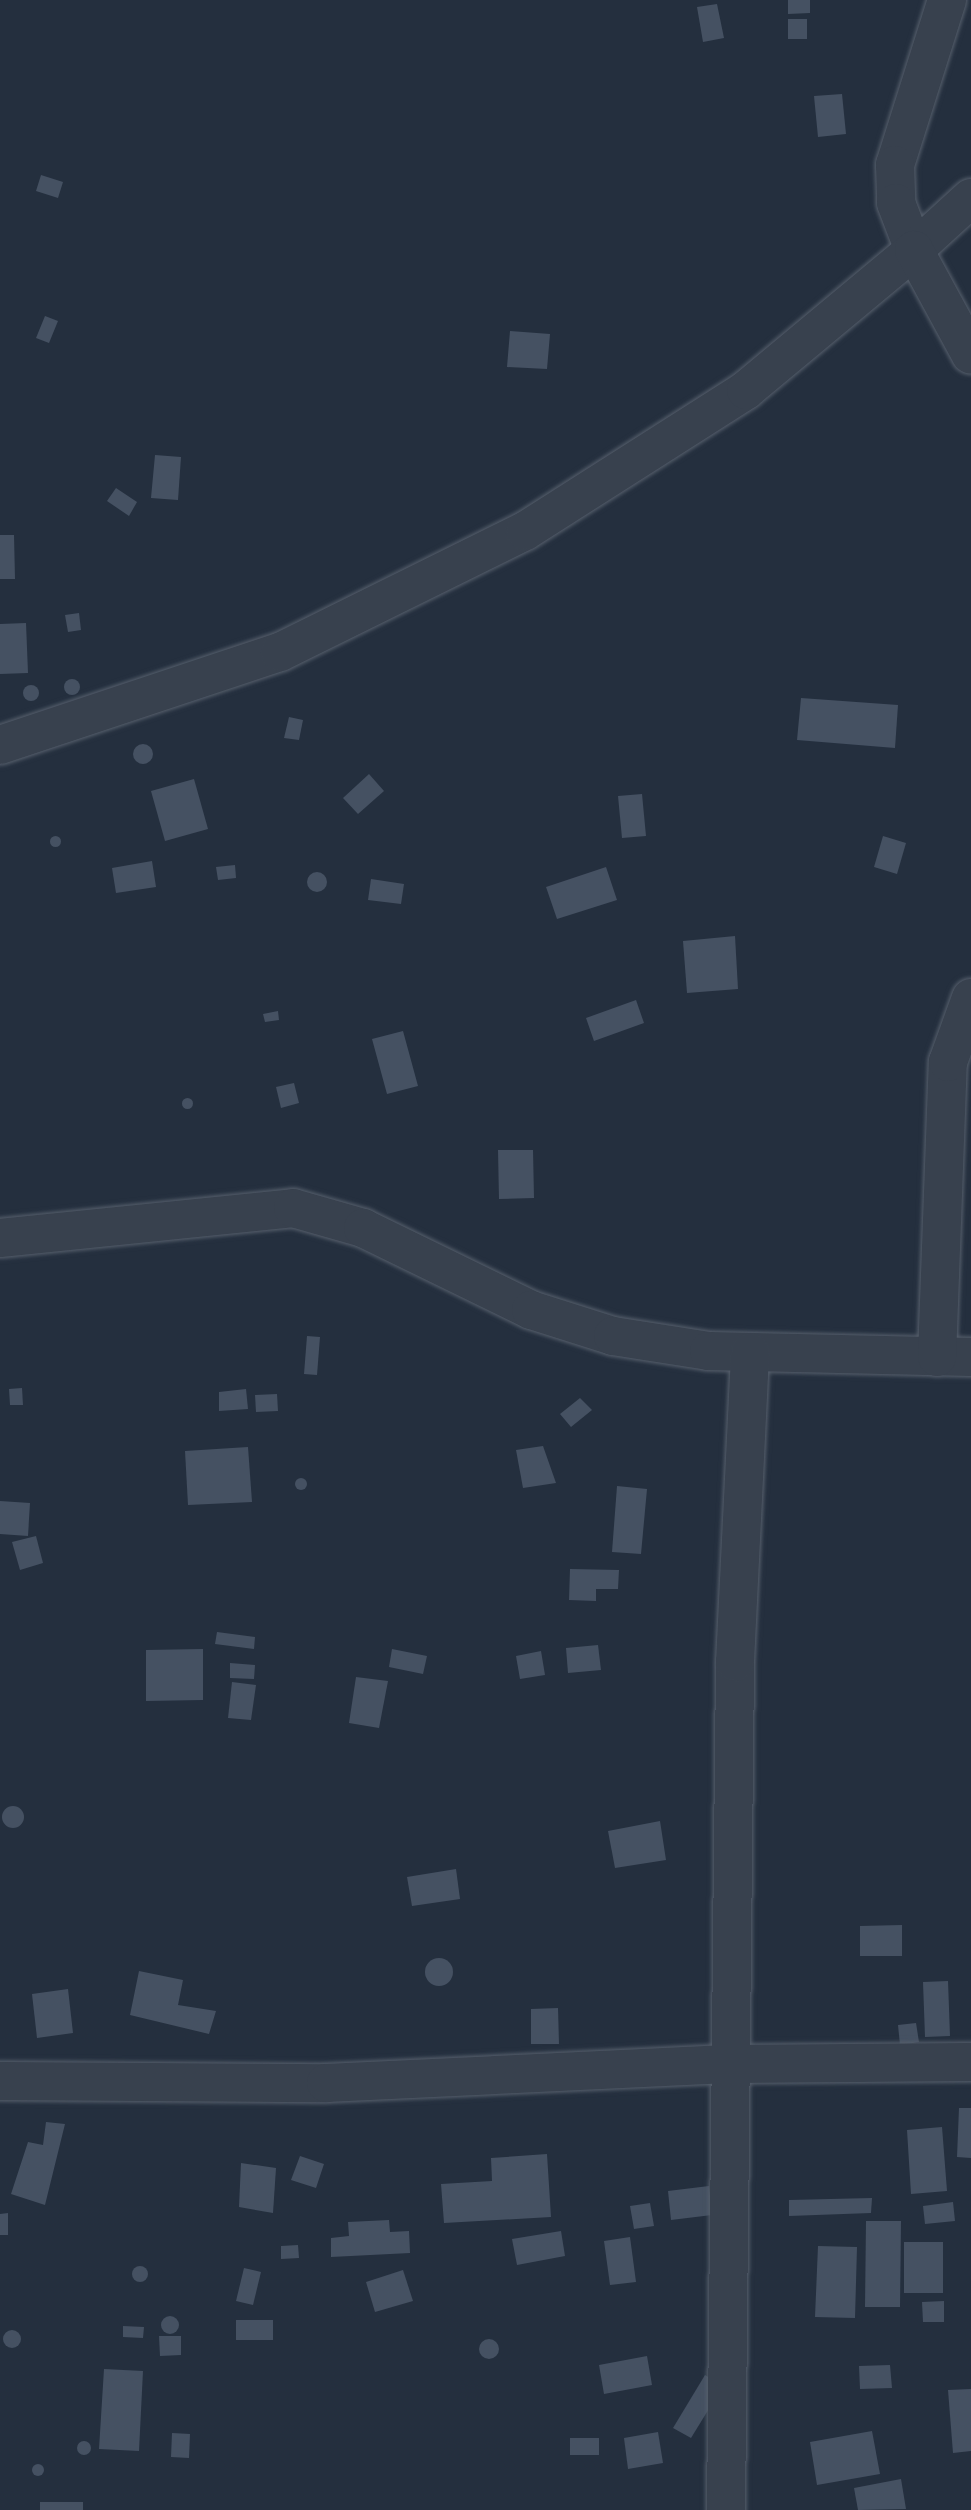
<!DOCTYPE html>
<html>
<head>
<meta charset="utf-8">
<style>
	body { margin:0 }
	#map { position:relative; width:971px; height:2510px; overflow:hidden; background:#242f3e; font-family:Karla,sans-serif }
	div>[style] { position:absolute }
	.building>* { inset:0; background:#455162 }
	.round { border-radius:50% }
	.roads { filter:drop-shadow(0 0 2px #565f6c) drop-shadow(0 0 2px #565f6c) }
	.street>* { height:38px; margin:-19px; padding:0 19px; transform-origin:19px; border-radius:19px; background:#38414e }
	span { translate:-50% -50%; white-space:nowrap; text-align:center; line-height:1.15; -webkit-text-stroke:8px #1d2633; paint-order:stroke }
</style>
</head>
<body>
<div id="map">
	<div class="building">
		<div style="clip-path:polygon(788px 0,810px 0,810px 13px,788px 14px)"></div>
		<div style="clip-path:polygon(717px 4px,724px 38px,703px 42px,697px 7px)"></div>
		<div style="clip-path:polygon(788px 19px,807px 19px,807px 39px,788px 39px)"></div>
		<div style="clip-path:polygon(842px 94px,846px 134px,818px 137px,814px 96px)"></div>
		<div style="clip-path:polygon(41px 175px,63px 182px,58px 198px,36px 191px)"></div>
		<div style="clip-path:polygon(45px 316px,58px 321px,49px 343px,36px 338px)"></div>
		<div style="clip-path:polygon(510px 331px,550px 334px,547px 369px,507px 367px)"></div>
		<div style="clip-path:polygon(155px 455px,181px 457px,178px 500px,151px 498px)"></div>
		<div style="clip-path:polygon(116px 488px,137px 502px,129px 516px,107px 501px)"></div>
		<div style="clip-path:polygon(0 535px,14px 535px,15px 579px,0 579px)"></div>
		<div style="clip-path:polygon(79px 613px,81px 630px,68px 632px,65px 615px)"></div>
		<div style="clip-path:polygon(26px 623px,28px 673px,0 674px,0 624px)"></div>
		<div class="round" style="left:64px;top:679px;width:16px;height:16px"></div>
		<div class="round" style="left:23px;top:685px;width:16px;height:16px"></div>
		<div style="clip-path:polygon(801px 698px,898px 705px,895px 748px,797px 740px)"></div>
		<div style="clip-path:polygon(289px 717px,303px 720px,299px 740px,284px 738px)"></div>
		<div class="round" style="left:133px;top:744px;width:20px;height:20px"></div>
		<div style="clip-path:polygon(369px 774px,384px 791px,358px 814px,343px 798px)"></div>
		<div style="clip-path:polygon(194px 779px,208px 829px,165px 841px,151px 791px)"></div>
		<div style="clip-path:polygon(642px 794px,646px 836px,622px 838px,618px 796px)"></div>
		<div class="round" style="left:49.5px;top:835.5px;width:11px;height:11px"></div>
		<div style="clip-path:polygon(883px 836px,906px 843px,897px 874px,874px 867px)"></div>
		<div style="clip-path:polygon(152px 861px,156px 887px,116px 893px,112px 868px)"></div>
		<div style="clip-path:polygon(235px 865px,236px 878px,218px 880px,216px 867px)"></div>
		<div style="clip-path:polygon(606px 867px,617px 900px,557px 919px,546px 887px)"></div>
		<div class="round" style="left:307px;top:872px;width:20px;height:20px"></div>
		<div style="clip-path:polygon(371px 879px,404px 884px,401px 904px,368px 900px)"></div>
		<div style="clip-path:polygon(735px 936px,738px 989px,687px 993px,683px 941px)"></div>
		<div style="clip-path:polygon(636px 1000px,644px 1023px,594px 1041px,586px 1018px)"></div>
		<div style="clip-path:polygon(278px 1011px,279px 1020px,265px 1022px,263px 1014px)"></div>
		<div style="clip-path:polygon(403px 1031px,418px 1086px,387px 1094px,372px 1039px)"></div>
		<div style="clip-path:polygon(294px 1083px,299px 1103px,281px 1108px,276px 1087px)"></div>
		<div class="round" style="left:181.5px;top:1097.5px;width:11px;height:11px"></div>
		<div style="clip-path:polygon(498px 1150px,533px 1150px,534px 1198px,499px 1199px)"></div>
		<div style="clip-path:polygon(307px 1336px,320px 1337px,317px 1375px,304px 1374px)"></div>
		<div style="clip-path:polygon(22px 1388px,23px 1405px,10px 1405px,9px 1389px)"></div>
		<div style="clip-path:polygon(246px 1389px,248px 1409px,219px 1411px,219px 1392px)"></div>
		<div style="clip-path:polygon(277px 1394px,278px 1411px,256px 1412px,255px 1395px)"></div>
		<div style="clip-path:polygon(580px 1398px,592px 1410px,571px 1427px,560px 1414px)"></div>
		<div style="clip-path:polygon(543px 1446px,556px 1483px,523px 1488px,516px 1450px)"></div>
		<div style="clip-path:polygon(248px 1447px,252px 1502px,188px 1505px,185px 1451px)"></div>
		<div class="round" style="left:295px;top:1478px;width:12px;height:12px"></div>
		<div style="clip-path:polygon(617px 1486px,647px 1489px,641px 1554px,612px 1552px)"></div>
		<div style="clip-path:polygon(0 1501px,30px 1503px,28px 1536px,0 1534px)"></div>
		<div style="clip-path:polygon(36px 1536px,43px 1563px,20px 1570px,12px 1542px)"></div>
		<div style="clip-path:polygon(570px 1569px,619px 1570px,618px 1589px,596px 1589px,596px 1601px,569px 1600px)"></div>
		<div style="clip-path:polygon(217px 1632px,255px 1637px,254px 1649px,215px 1644px)"></div>
		<div style="clip-path:polygon(598px 1645px,601px 1670px,568px 1673px,566px 1648px)"></div>
		<div style="clip-path:polygon(203px 1649px,203px 1700px,146px 1701px,146px 1650px)"></div>
		<div style="clip-path:polygon(392px 1649px,427px 1656px,423px 1674px,389px 1667px)"></div>
		<div style="clip-path:polygon(541px 1651px,545px 1675px,520px 1679px,516px 1656px)"></div>
		<div style="clip-path:polygon(230px 1663px,255px 1665px,254px 1679px,230px 1678px)"></div>
		<div style="clip-path:polygon(356px 1677px,388px 1681px,379px 1728px,349px 1723px)"></div>
		<div style="clip-path:polygon(232px 1682px,256px 1685px,251px 1720px,228px 1718px)"></div>
		<div class="round" style="left:2px;top:1806px;width:22px;height:22px"></div>
		<div style="clip-path:polygon(660px 1821px,666px 1860px,615px 1868px,608px 1831px)"></div>
		<div style="clip-path:polygon(456px 1869px,460px 1899px,412px 1906px,407px 1877px)"></div>
		<div style="clip-path:polygon(902px 1925px,902px 1956px,860px 1956px,860px 1926px)"></div>
		<div class="round" style="left:425px;top:1958px;width:28px;height:28px"></div>
		<div style="clip-path:polygon(139px 1971px,183px 1980px,178px 2005px,216px 2011px,209px 2034px,130px 2015px)"></div>
		<div style="clip-path:polygon(948px 1981px,950px 2036px,925px 2037px,923px 1982px)"></div>
		<div style="clip-path:polygon(68px 1989px,73px 2033px,37px 2038px,32px 1994px)"></div>
		<div style="clip-path:polygon(558px 2008px,559px 2044px,531px 2044px,531px 2009px)"></div>
		<div style="clip-path:polygon(916px 2023px,919px 2042px,900px 2045px,898px 2025px)"></div>
		<div style="clip-path:polygon(959px 2108px,971px 2108px,971px 2158px,957px 2157px)"></div>
		<div style="clip-path:polygon(46px 2122px,65px 2124px,45px 2205px,11px 2194px,28px 2142px,43px 2145px)"></div>
		<div style="clip-path:polygon(942px 2127px,947px 2191px,911px 2194px,907px 2130px)"></div>
		<div style="clip-path:polygon(547px 2154px,551px 2217px,444px 2223px,441px 2184px,492px 2181px,491px 2158px)"></div>
		<div style="clip-path:polygon(300px 2156px,324px 2164px,316px 2188px,291px 2180px)"></div>
		<div style="clip-path:polygon(241px 2163px,276px 2168px,273px 2213px,239px 2207px)"></div>
		<div style="clip-path:polygon(709px 2186px,712px 2215px,671px 2220px,668px 2191px)"></div>
		<div style="clip-path:polygon(872px 2198px,871px 2213px,789px 2216px,789px 2200px)"></div>
		<div style="clip-path:polygon(953px 2202px,955px 2221px,925px 2224px,923px 2206px)"></div>
		<div style="clip-path:polygon(650px 2203px,654px 2226px,634px 2229px,630px 2206px)"></div>
		<div style="clip-path:polygon(8px 2213px,8px 2235px,0 2235px,0 2214px)"></div>
		<div style="clip-path:polygon(389px 2220px,390px 2232px,409px 2231px,410px 2253px,331px 2257px,331px 2238px,349px 2236px,348px 2222px)"></div>
		<div style="clip-path:polygon(866px 2221px,901px 2221px,900px 2307px,865px 2307px)"></div>
		<div style="clip-path:polygon(561px 2231px,565px 2256px,517px 2265px,512px 2239px)"></div>
		<div style="clip-path:polygon(630px 2237px,636px 2282px,610px 2285px,604px 2241px)"></div>
		<div style="clip-path:polygon(904px 2242px,943px 2242px,943px 2293px,904px 2293px)"></div>
		<div style="clip-path:polygon(298px 2245px,299px 2258px,281px 2259px,281px 2246px)"></div>
		<div style="clip-path:polygon(818px 2246px,857px 2247px,855px 2318px,815px 2317px)"></div>
		<div class="round" style="left:132px;top:2266px;width:16px;height:16px"></div>
		<div style="clip-path:polygon(244px 2268px,261px 2272px,253px 2305px,236px 2301px)"></div>
		<div style="clip-path:polygon(403px 2270px,413px 2301px,375px 2312px,366px 2282px)"></div>
		<div style="clip-path:polygon(944px 2301px,944px 2322px,923px 2322px,922px 2302px)"></div>
		<div class="round" style="left:161px;top:2316px;width:18px;height:18px"></div>
		<div style="clip-path:polygon(236px 2320px,273px 2320px,273px 2340px,236px 2340px)"></div>
		<div style="clip-path:polygon(123px 2326px,144px 2327px,143px 2338px,123px 2337px)"></div>
		<div class="round" style="left:3px;top:2330px;width:18px;height:18px"></div>
		<div style="clip-path:polygon(159px 2336px,181px 2336px,181px 2355px,160px 2356px)"></div>
		<div class="round" style="left:479px;top:2339px;width:20px;height:20px"></div>
		<div style="clip-path:polygon(647px 2356px,652px 2385px,604px 2394px,599px 2365px)"></div>
		<div style="clip-path:polygon(890px 2365px,892px 2388px,860px 2389px,859px 2366px)"></div>
		<div style="clip-path:polygon(104px 2369px,143px 2371px,139px 2451px,99px 2449px)"></div>
		<div style="clip-path:polygon(705px 2375px,723px 2386px,691px 2438px,673px 2428px)"></div>
		<div style="clip-path:polygon(971px 2389px,971px 2451px,953px 2453px,948px 2390px)"></div>
		<div style="clip-path:polygon(872px 2431px,880px 2474px,817px 2485px,810px 2442px)"></div>
		<div style="clip-path:polygon(658px 2432px,663px 2463px,628px 2469px,624px 2438px)"></div>
		<div style="clip-path:polygon(172px 2433px,190px 2434px,189px 2458px,171px 2457px)"></div>
		<div style="clip-path:polygon(570px 2438px,599px 2438px,599px 2455px,570px 2455px)"></div>
		<div class="round" style="left:77px;top:2441px;width:14px;height:14px"></div>
		<div class="round" style="left:32px;top:2464px;width:12px;height:12px"></div>
		<div style="clip-path:polygon(901px 2479px,906px 2509px,858px 2510px,854px 2488px)"></div>
		<div style="clip-path:polygon(40px 2502px,83px 2502px,83px 2510px,40px 2510px)"></div>
	</div>
	<div class="roads">
		<div class="street">
			<div style="left:947px;top:0;width:173px;rotate:107.5deg"></div>
			<div style="left:895px;top:165px;width:38px;rotate:88deg"></div>
			<div style="left:896px;top:203px;width:50px;rotate:69deg"></div>
			<div style="left:914px;top:250px;width:77px;rotate:-42.4deg"></div>
			<div style="left:0;top:745px;width:295px;rotate:-18.4deg"></div>
			<div style="left:280px;top:652px;width:273px;rotate:-26.3deg"></div>
			<div style="left:525px;top:531px;width:262px;rotate:-32.5deg"></div>
			<div style="left:746px;top:390px;width:219px;rotate:-39.8deg"></div>
			<div style="left:914px;top:250px;width:119px;rotate:61.5deg"></div>
			<div style="left:0;top:1238px;width:295px;rotate:-5.8deg"></div>
			<div style="left:293px;top:1208px;width:73px;rotate:15.9deg"></div>
			<div style="left:363px;top:1228px;width:187px;rotate:26deg"></div>
			<div style="left:531px;top:1310px;width:86px;rotate:17.6deg"></div>
			<div style="left:613px;top:1336px;width:97px;rotate:8.9deg"></div>
			<div style="left:709px;top:1351px;width:262px;rotate:1.3deg"></div>
			<div style="left:937px;top:1357px;width:295px;rotate:-87.9deg"></div>
			<div style="left:948px;top:1062px;width:68px;rotate:-70.2deg"></div>
			<div style="left:0;top:2081px;width:326px;rotate:0.4deg"></div>
			<div style="left:326px;top:2083px;width:407px;rotate:-2.7deg"></div>
			<div style="left:733px;top:2064px;width:238px;rotate:-0.5deg"></div>
			<div style="left:726px;top:2510px;width:848px;rotate:-89.39deg"></div>
			<div style="left:735px;top:1662px;width:310px;rotate:-87.2deg"></div>
		</div>
	</div>
</div>
</body>
</html>
